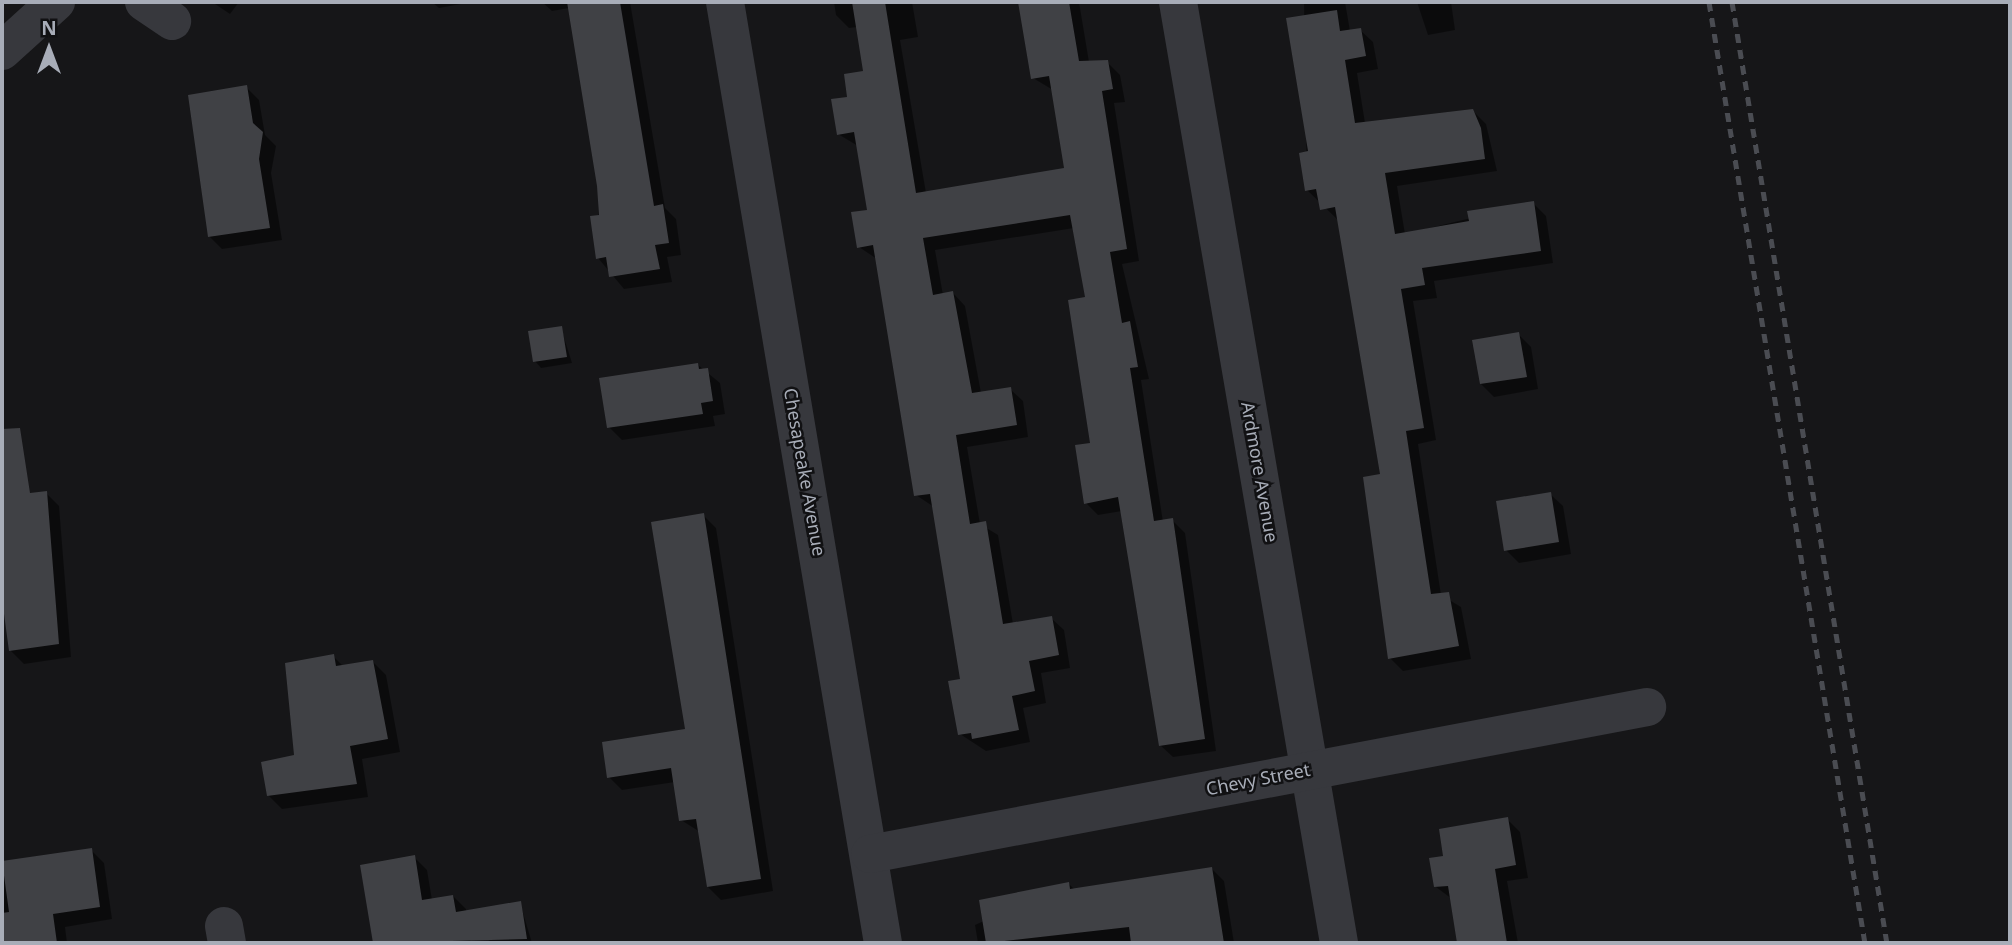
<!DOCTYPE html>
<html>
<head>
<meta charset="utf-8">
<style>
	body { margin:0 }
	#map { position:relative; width:2012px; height:945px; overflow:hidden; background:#161618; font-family:"Noto Sans",sans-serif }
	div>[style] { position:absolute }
	.shadow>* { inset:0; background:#0007 }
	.building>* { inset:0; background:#404145 }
	.minor>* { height:38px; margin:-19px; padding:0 19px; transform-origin:19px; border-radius:19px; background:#37383d }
	.rail>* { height:5px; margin-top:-2.5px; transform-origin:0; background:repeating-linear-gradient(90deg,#4a4c52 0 9px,transparent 0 16px) }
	span { translate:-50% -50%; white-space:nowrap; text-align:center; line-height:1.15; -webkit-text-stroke:5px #111113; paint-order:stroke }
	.street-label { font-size:18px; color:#a8adb8 }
	.frame { position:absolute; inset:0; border:4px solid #a8adb8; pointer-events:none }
	.north { position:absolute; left:14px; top:14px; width:70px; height:70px; -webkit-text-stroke:5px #111113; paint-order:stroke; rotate:0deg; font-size:19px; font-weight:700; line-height:28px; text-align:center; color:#a8adb8 }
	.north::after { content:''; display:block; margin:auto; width:24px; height:32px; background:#a8adb8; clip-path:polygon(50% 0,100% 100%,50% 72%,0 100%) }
</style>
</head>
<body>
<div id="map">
	<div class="shadow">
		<div style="clip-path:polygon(212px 2px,239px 2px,230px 14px)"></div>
		<div style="clip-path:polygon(432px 2px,472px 2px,439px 8px)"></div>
		<div style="clip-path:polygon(542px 2px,630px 2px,665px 208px,676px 219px,681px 255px,667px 257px,672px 282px,624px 289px,598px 258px,599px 186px,569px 8px,552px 11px)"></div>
		<div style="clip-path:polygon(834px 2px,912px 2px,918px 37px,900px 40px,926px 193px,1066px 169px,1053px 90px,1033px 78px,1020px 2px,1079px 2px,1089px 62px,1107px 62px,1120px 75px,1125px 102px,1114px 103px,1139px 261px,1122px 264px,1149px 379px,1141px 380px,1163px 522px,1172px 520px,1185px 533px,1216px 751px,1173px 757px,1160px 745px,1122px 511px,1098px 515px,1086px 503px,1092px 444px,1087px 298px,1074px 228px,935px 250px,943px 295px,953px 293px,965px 306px,981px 393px,1010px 389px,1023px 401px,1028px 437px,967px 447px,980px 524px,998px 535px,1013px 624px,1051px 618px,1064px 630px,1070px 668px,1041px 673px,1046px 703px,1023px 708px,1030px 742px,986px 751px,960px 734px,962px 680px,934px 507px,916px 495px,877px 259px,859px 247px,869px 211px,858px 146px,838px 134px,865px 72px,857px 27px,849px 28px,836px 15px)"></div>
		<div style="clip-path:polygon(1304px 2px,1345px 2px,1350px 31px,1360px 30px,1373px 42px,1378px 69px,1357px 73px,1365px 123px,1473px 111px,1486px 124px,1497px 171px,1397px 186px,1405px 234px,1533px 203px,1546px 216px,1553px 263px,1434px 281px,1437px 298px,1413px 301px,1436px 440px,1418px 444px,1441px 595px,1461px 607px,1471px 659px,1403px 671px,1390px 658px,1382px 475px,1339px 221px,1307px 190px)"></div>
		<div style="clip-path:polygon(1417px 2px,1451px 2px,1455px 30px,1428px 35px)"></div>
		<div style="clip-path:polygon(246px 87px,259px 100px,265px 135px,276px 146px,271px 173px,282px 240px,222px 249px,209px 236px)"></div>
		<div style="clip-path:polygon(561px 328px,572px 363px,541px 368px,535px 361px)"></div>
		<div style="clip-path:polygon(1518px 334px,1531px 347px,1538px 389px,1494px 397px,1481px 384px)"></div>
		<div style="clip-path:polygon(698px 365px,720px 383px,725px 414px,713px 416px,715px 426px,622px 440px,609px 427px)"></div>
		<div style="clip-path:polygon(46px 493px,59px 506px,71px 657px,24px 664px,11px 651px,2px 586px,2px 500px)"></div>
		<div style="clip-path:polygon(1550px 494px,1563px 506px,1571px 554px,1519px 563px,1506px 550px)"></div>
		<div style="clip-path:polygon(703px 515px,716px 528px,773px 891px,721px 900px,708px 887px,700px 832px,681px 820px,675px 782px,622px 790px,609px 777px,687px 730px)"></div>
		<div style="clip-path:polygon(333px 656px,344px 667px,373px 662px,386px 675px,400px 752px,362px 759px,368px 797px,282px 809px,269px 796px,296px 757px)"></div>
		<div style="clip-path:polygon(1507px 819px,1520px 832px,1528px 878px,1507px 881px,1518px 943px,1459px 943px,1452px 899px,1436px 887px,1445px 857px)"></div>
		<div style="clip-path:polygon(91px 850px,104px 863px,112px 919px,65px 927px,67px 943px,2px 943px,2px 862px)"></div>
		<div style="clip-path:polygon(414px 857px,427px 870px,432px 900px,453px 896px,466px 909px,471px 943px,375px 943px,362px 866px)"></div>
		<div style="clip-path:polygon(1212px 869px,1224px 881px,1234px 943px,978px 943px,975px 925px,1068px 883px,1075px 890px)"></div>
		<div style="clip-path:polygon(520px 903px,532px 943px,490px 943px,484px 909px)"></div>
	</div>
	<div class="building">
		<div style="clip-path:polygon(567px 2px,620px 2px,654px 206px,663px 204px,669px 243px,655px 245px,660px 269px,609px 277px,606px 257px,596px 259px,590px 216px,599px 215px,597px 186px)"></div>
		<div style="clip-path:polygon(852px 2px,885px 2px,916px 193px,1064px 168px,1049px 76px,1031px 79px,1018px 2px,1069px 2px,1079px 61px,1108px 60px,1113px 89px,1102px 91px,1127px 249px,1110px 252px,1122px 323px,1130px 321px,1138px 367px,1130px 368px,1154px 521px,1173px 518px,1205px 739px,1159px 746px,1118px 497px,1084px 504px,1075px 445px,1090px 443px,1068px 300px,1085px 297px,1070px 215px,923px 238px,933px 295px,953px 291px,972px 393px,1011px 387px,1017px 425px,956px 435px,970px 524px,986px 521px,1003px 624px,1052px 616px,1059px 655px,1029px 661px,1035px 691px,1012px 696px,1019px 730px,972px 739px,971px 733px,958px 735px,948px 681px,960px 679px,930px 494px,914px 496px,873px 245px,857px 248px,851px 212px,867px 210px,854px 132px,837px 135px,831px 99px,847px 97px,844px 74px,863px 71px)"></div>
		<div style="clip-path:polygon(1337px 10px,1340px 31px,1361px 28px,1366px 56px,1345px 60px,1355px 123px,1473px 109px,1481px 128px,1485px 159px,1385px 173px,1395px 234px,1469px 221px,1467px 211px,1534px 201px,1541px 251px,1422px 268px,1425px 285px,1401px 289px,1424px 428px,1406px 431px,1431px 594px,1449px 592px,1459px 646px,1388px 659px,1363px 477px,1380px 474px,1335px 207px,1320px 210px,1316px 189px,1305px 191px,1299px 153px,1308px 151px,1286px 18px)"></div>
		<div style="clip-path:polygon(247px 85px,253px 123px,263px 132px,259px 159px,270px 228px,208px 237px,188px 95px)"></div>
		<div style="clip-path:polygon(562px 326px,567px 357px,533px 362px,528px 331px)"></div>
		<div style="clip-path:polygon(1519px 332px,1527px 377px,1480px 384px,1472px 340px)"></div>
		<div style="clip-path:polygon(698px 363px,699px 369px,708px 368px,713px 401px,701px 403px,703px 414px,607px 428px,599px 378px)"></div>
		<div style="clip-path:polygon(20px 428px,30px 493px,47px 491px,59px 644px,9px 651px,2px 599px,2px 429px)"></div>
		<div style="clip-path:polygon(1551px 492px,1559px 542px,1504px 551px,1496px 501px)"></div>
		<div style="clip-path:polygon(704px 513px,761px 879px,707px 887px,696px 819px,679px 821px,671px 768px,607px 778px,602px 742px,685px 729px,651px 522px)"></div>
		<div style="clip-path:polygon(334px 654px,336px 666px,373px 660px,388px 739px,350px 746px,357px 784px,267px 796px,261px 762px,294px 755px,285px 663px)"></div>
		<div style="clip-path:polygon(1508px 817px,1516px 865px,1495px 869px,1507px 943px,1457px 943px,1448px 886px,1434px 887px,1429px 858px,1443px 856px,1439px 829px)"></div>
		<div style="clip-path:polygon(92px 848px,100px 907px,53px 914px,57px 943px,2px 943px,2px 913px,9px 912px,2px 861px)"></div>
		<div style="clip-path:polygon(415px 855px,422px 900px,453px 895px,456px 912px,521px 901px,527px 939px,373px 943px,360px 865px)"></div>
		<div style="clip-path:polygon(1212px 867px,1224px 943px,1131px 943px,1129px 927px,986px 943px,979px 900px,1069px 882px,1070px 889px)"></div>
	</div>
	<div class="minor">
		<div style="left:144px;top:2px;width:34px;rotate:34deg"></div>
		<div style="left:725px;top:2px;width:954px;rotate:80.47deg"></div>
		<div style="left:1178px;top:2px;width:955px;rotate:80.29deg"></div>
		<div style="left:2px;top:51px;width:73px;rotate:-42.2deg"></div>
		<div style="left:870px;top:854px;width:791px;rotate:-10.71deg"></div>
		<div style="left:224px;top:926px;width:17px;rotate:80deg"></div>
	</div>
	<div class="rail">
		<div style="left:1709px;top:2px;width:954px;rotate:80.59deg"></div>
		<div style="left:1732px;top:2px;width:954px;rotate:80.65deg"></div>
	</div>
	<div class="street-label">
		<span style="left:805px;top:472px;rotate:80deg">Chesapeake Avenue</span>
		<span style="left:1260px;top:472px;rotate:80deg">Ardmore Avenue</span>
		<span style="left:1258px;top:779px;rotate:-11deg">Chevy Street</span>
	</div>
	<div class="frame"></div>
	<div class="north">N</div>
</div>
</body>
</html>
